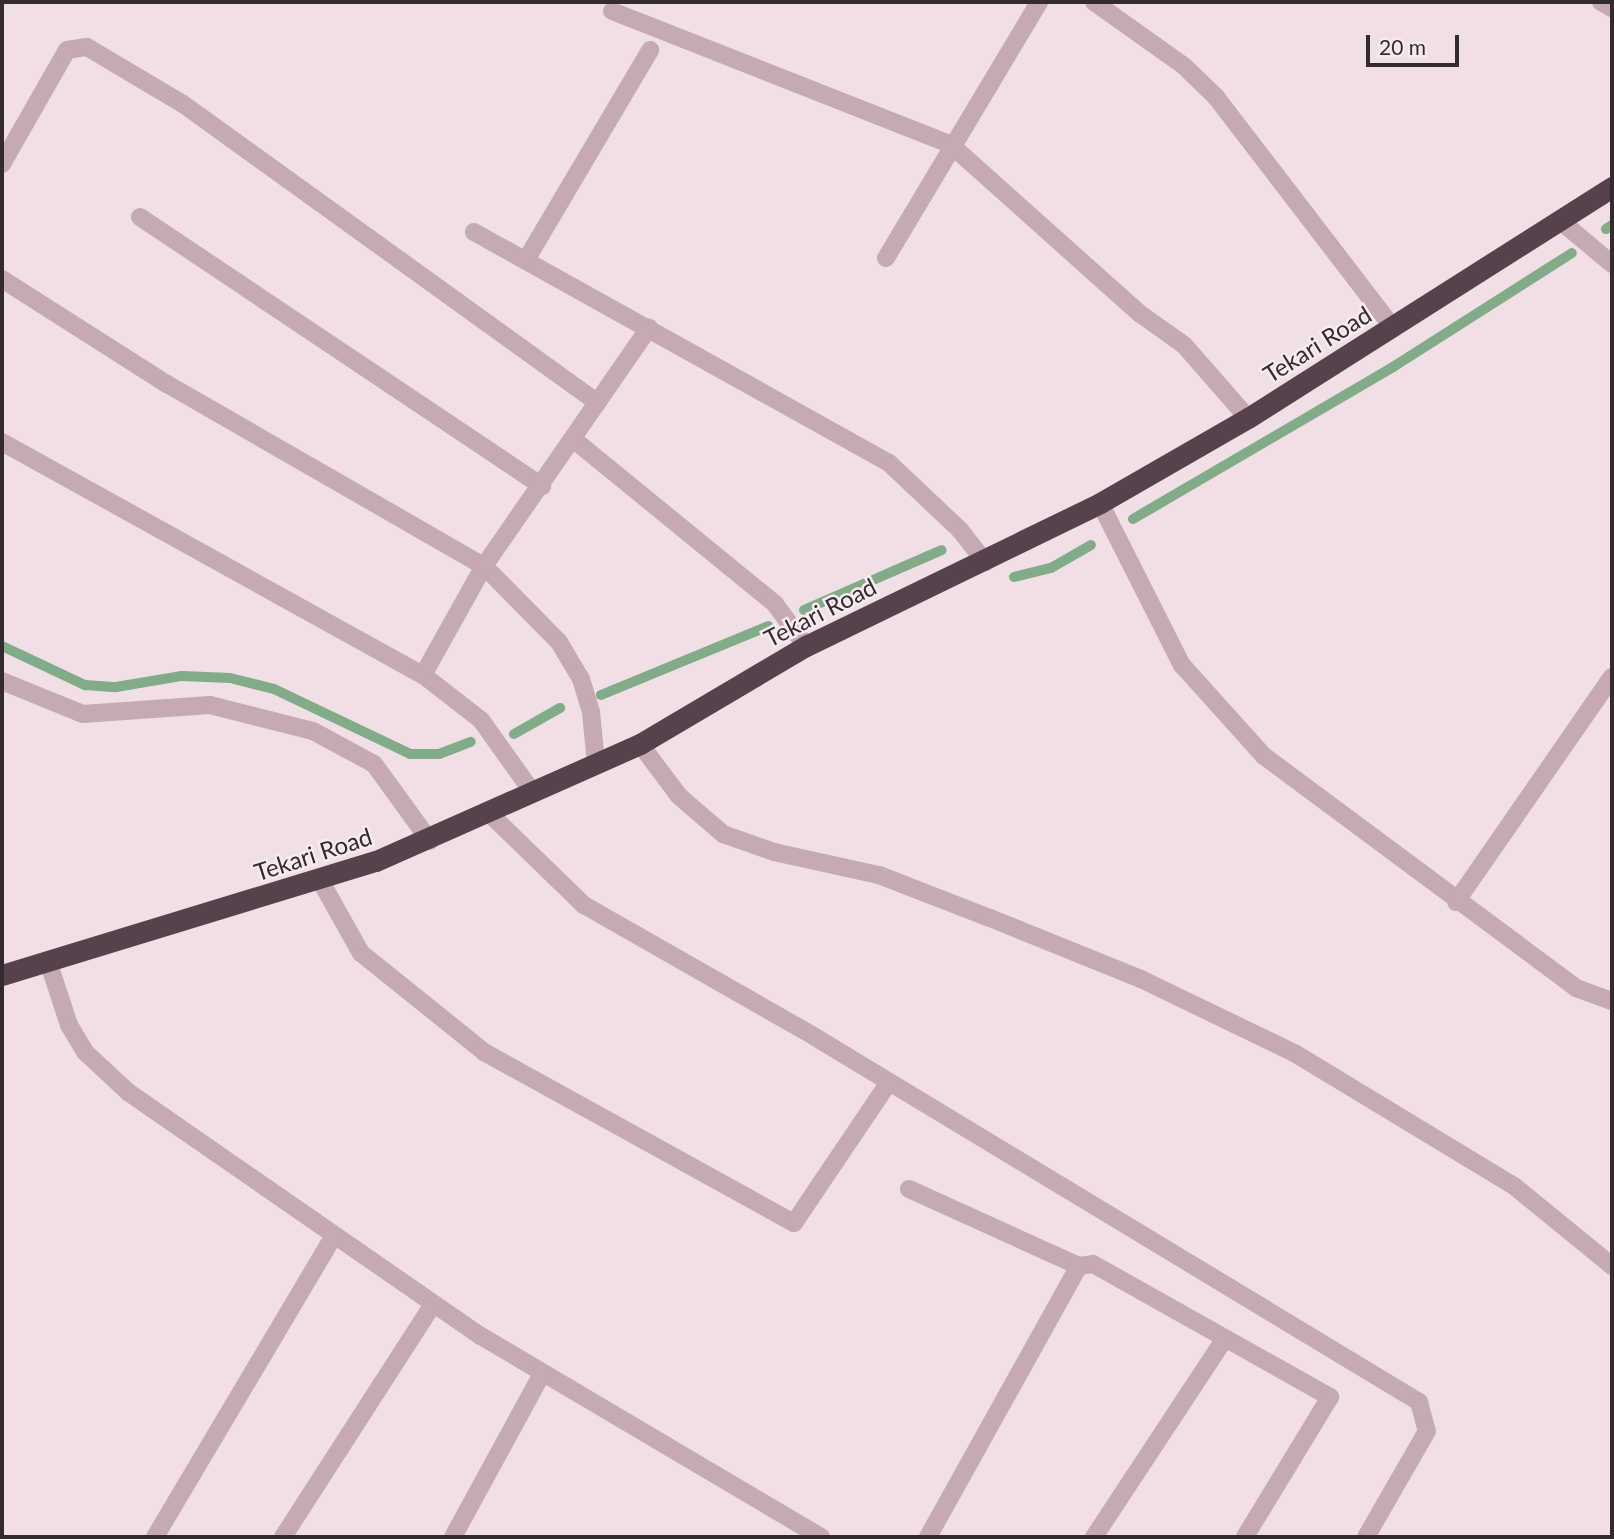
<!DOCTYPE html>
<html>
<head>
<meta charset="utf-8">
<style>
	body { margin:0 }
	#map { position:relative; width:1614px; height:1539px; overflow:hidden; background:#f0dfe4; font-family:Lato,sans-serif }
	div>[style] { position:absolute }
	.stream>* { height:10px; margin:-5px; padding:0 5px; transform-origin:5px; border-radius:5px; background:#81ab89 }
	.street>* { height:18px; margin:-9px; padding:0 9px; transform-origin:9px; border-radius:9px; background:#c5a9b3 }
	.highway>* { height:21px; margin:-10.5px; padding:0 10.5px; transform-origin:10.5px; border-radius:10.5px; background:#56424d }
	span { translate:-50% -50%; white-space:nowrap; text-align:center; line-height:1.15; -webkit-text-stroke:5px #f8ebef; paint-order:stroke }
	.street-label { font-size:24px; color:#362a31 }
	.frame { position:absolute; inset:0; border:4px solid #362a31; pointer-events:none }
	.scale { position:absolute; left:1366px; top:35px; width:93px; height:32px; box-sizing:border-box; border:4px solid #362a31; border-top:0; padding-left:9px; font-size:21px; line-height:24px; white-space:nowrap; color:#362a31; -webkit-text-stroke:5px #f8ebef; paint-order:stroke }
</style>
</head>
<body>
<div id="map">
	<div class="stream">
		<div style="left:1606px;top:229px;width:7px;rotate:-34deg"></div>
		<div style="left:1133px;top:519px;width:301px;rotate:-30.3deg"></div>
		<div style="left:1393px;top:367px;width:212px;rotate:-32.5deg"></div>
		<div style="left:1014px;top:577px;width:38px;rotate:-14deg"></div>
		<div style="left:1051px;top:568px;width:46px;rotate:-29.9deg"></div>
		<div style="left:804px;top:610px;width:150px;rotate:-23.5deg"></div>
		<div style="left:2px;top:646px;width:92px;rotate:25.2deg"></div>
		<div style="left:85px;top:685px;width:31px;rotate:4deg"></div>
		<div style="left:116px;top:687px;width:67px;rotate:-9.5deg"></div>
		<div style="left:182px;top:676px;width:48px;rotate:2.4deg"></div>
		<div style="left:230px;top:678px;width:45px;rotate:14deg"></div>
		<div style="left:274px;top:689px;width:151px;rotate:25.5deg"></div>
		<div style="left:410px;top:754px;width:29px"></div>
		<div style="left:439px;top:754px;width:34px;rotate:-21deg"></div>
		<div style="left:601px;top:695px;width:181px;rotate:-22.4deg"></div>
		<div style="left:514px;top:734px;width:53px;rotate:-29.5deg"></div>
	</div>
	<div class="street">
		<div style="left:1094px;top:2px;width:110px;rotate:35.4deg"></div>
		<div style="left:1184px;top:66px;width:45px;rotate:44.1deg"></div>
		<div style="left:1216px;top:97px;width:291px;rotate:52.5deg"></div>
		<div style="left:1601px;top:2px;width:13px;rotate:29deg"></div>
		<div style="left:612px;top:11px;width:363px;rotate:21.5deg"></div>
		<div style="left:950px;top:144px;width:254px;rotate:41.8deg"></div>
		<div style="left:1139px;top:313px;width:55px;rotate:35.4deg"></div>
		<div style="left:1184px;top:345px;width:97px;rotate:48.8deg"></div>
		<div style="left:2px;top:164px;width:131px;rotate:-60.3deg"></div>
		<div style="left:67px;top:50px;width:20px;rotate:-9deg"></div>
		<div style="left:87px;top:47px;width:112px;rotate:30.7deg"></div>
		<div style="left:183px;top:104px;width:511px;rotate:35.77deg"></div>
		<div style="left:140px;top:217px;width:484px;rotate:33.8deg"></div>
		<div style="left:1563px;top:223px;width:64px;rotate:39.9deg"></div>
		<div style="left:474px;top:232px;width:475px;rotate:29.1deg"></div>
		<div style="left:889px;top:463px;width:98px;rotate:43.3deg"></div>
		<div style="left:960px;top:530px;width:41px;rotate:52deg"></div>
		<div style="left:886px;top:258px;width:298px;rotate:-59.1deg"></div>
		<div style="left:526px;top:260px;width:244px;rotate:-59.4deg"></div>
		<div style="left:2px;top:279px;width:196px;rotate:32.5deg"></div>
		<div style="left:167px;top:384px;width:366px;rotate:29.9deg"></div>
		<div style="left:484px;top:566px;width:107px;rotate:45.4deg"></div>
		<div style="left:559px;top:642px;width:43px;rotate:59.3deg"></div>
		<div style="left:581px;top:679px;width:34px;rotate:73deg"></div>
		<div style="left:591px;top:712px;width:51px;rotate:84.4deg"></div>
		<div style="left:573px;top:439px;width:261px;rotate:39.2deg"></div>
		<div style="left:775px;top:604px;width:52px;rotate:53.6deg"></div>
		<div style="left:2px;top:442px;width:481px;rotate:29deg"></div>
		<div style="left:423px;top:675px;width:73px;rotate:37.8deg"></div>
		<div style="left:481px;top:720px;width:90px;rotate:54.5deg"></div>
		<div style="left:1100px;top:503px;width:182px;rotate:63.2deg"></div>
		<div style="left:1182px;top:665px;width:122px;rotate:48deg"></div>
		<div style="left:1264px;top:756px;width:389px;rotate:36.6deg"></div>
		<div style="left:1576px;top:988px;width:38px;rotate:20deg"></div>
		<div style="left:423px;top:675px;width:125px;rotate:-60.8deg"></div>
		<div style="left:484px;top:566px;width:290px;rotate:-55.3deg"></div>
		<div style="left:2px;top:681px;width:87px;rotate:22.2deg"></div>
		<div style="left:83px;top:714px;width:127px;rotate:-4.1deg"></div>
		<div style="left:210px;top:705px;width:106px;rotate:14.2deg"></div>
		<div style="left:313px;top:731px;width:69px;rotate:28.4deg"></div>
		<div style="left:374px;top:764px;width:95px;rotate:54deg"></div>
		<div style="left:640px;top:744px;width:65px;rotate:53.1deg"></div>
		<div style="left:679px;top:796px;width:58px;rotate:40.8deg"></div>
		<div style="left:723px;top:834px;width:54px;rotate:19.4deg"></div>
		<div style="left:774px;top:852px;width:107px;rotate:12.4deg"></div>
		<div style="left:879px;top:875px;width:119px;rotate:21.2deg"></div>
		<div style="left:990px;top:918px;width:163px;rotate:22deg"></div>
		<div style="left:1141px;top:979px;width:172px;rotate:25.8deg"></div>
		<div style="left:1296px;top:1054px;width:255px;rotate:31.2deg"></div>
		<div style="left:1514px;top:1186px;width:127px;rotate:39.2deg"></div>
		<div style="left:490px;top:814px;width:131px;rotate:44.1deg"></div>
		<div style="left:584px;top:905px;width:266px;rotate:29.7deg"></div>
		<div style="left:815px;top:1037px;width:706px;rotate:31.14deg"></div>
		<div style="left:1419px;top:1402px;width:30px;rotate:75deg"></div>
		<div style="left:1427px;top:1431px;width:122px;rotate:119.9deg"></div>
		<div style="left:320px;top:880px;width:84px;rotate:60.7deg"></div>
		<div style="left:361px;top:953px;width:158px;rotate:38.8deg"></div>
		<div style="left:484px;top:1052px;width:354px;rotate:28.9deg"></div>
		<div style="left:794px;top:1223px;width:170px;rotate:-56deg"></div>
		<div style="left:1456px;top:902px;width:274px;rotate:-55.3deg"></div>
		<div style="left:48px;top:961px;width:67px;rotate:71.8deg"></div>
		<div style="left:69px;top:1025px;width:31px;rotate:59deg"></div>
		<div style="left:85px;top:1052px;width:59px;rotate:42.9deg"></div>
		<div style="left:128px;top:1092px;width:429px;rotate:34.7deg"></div>
		<div style="left:481px;top:1336px;width:395px;rotate:30.6deg"></div>
		<div style="left:909px;top:1189px;width:187px;rotate:24.4deg"></div>
		<div style="left:1079px;top:1266px;width:14px;rotate:-8deg"></div>
		<div style="left:1093px;top:1264px;width:272px;rotate:29.3deg"></div>
		<div style="left:1330px;top:1397px;width:164px;rotate:121.3deg"></div>
		<div style="left:155px;top:1537px;width:351px;rotate:-59.3deg"></div>
		<div style="left:283px;top:1537px;width:277px;rotate:-57.2deg"></div>
		<div style="left:453px;top:1537px;width:186px;rotate:-61.4deg"></div>
		<div style="left:928px;top:1537px;width:310px;rotate:-60.9deg"></div>
		<div style="left:1094px;top:1537px;width:235px;rotate:-56.6deg"></div>
	</div>
	<div class="highway">
		<div style="left:2px;top:975px;width:391px;rotate:-17deg"></div>
		<div style="left:376px;top:861px;width:289px;rotate:-23.9deg"></div>
		<div style="left:640px;top:744px;width:193px;rotate:-30.6deg"></div>
		<div style="left:806px;top:646px;width:327px;rotate:-25.9deg"></div>
		<div style="left:1100px;top:503px;width:171px;rotate:-29.9deg"></div>
		<div style="left:1248px;top:418px;width:431px;rotate:-32.4deg"></div>
	</div>
	<div class="street-label">
		<span style="left:1317px;top:344px;rotate:-32deg">Tekari Road</span>
		<span style="left:820px;top:612px;rotate:-27deg">Tekari Road</span>
		<span style="left:313px;top:854px;rotate:-18deg">Tekari Road</span>
	</div>
	<div class="frame"></div>
	<div class="scale">20 m</div>
</div>
</body>
</html>
